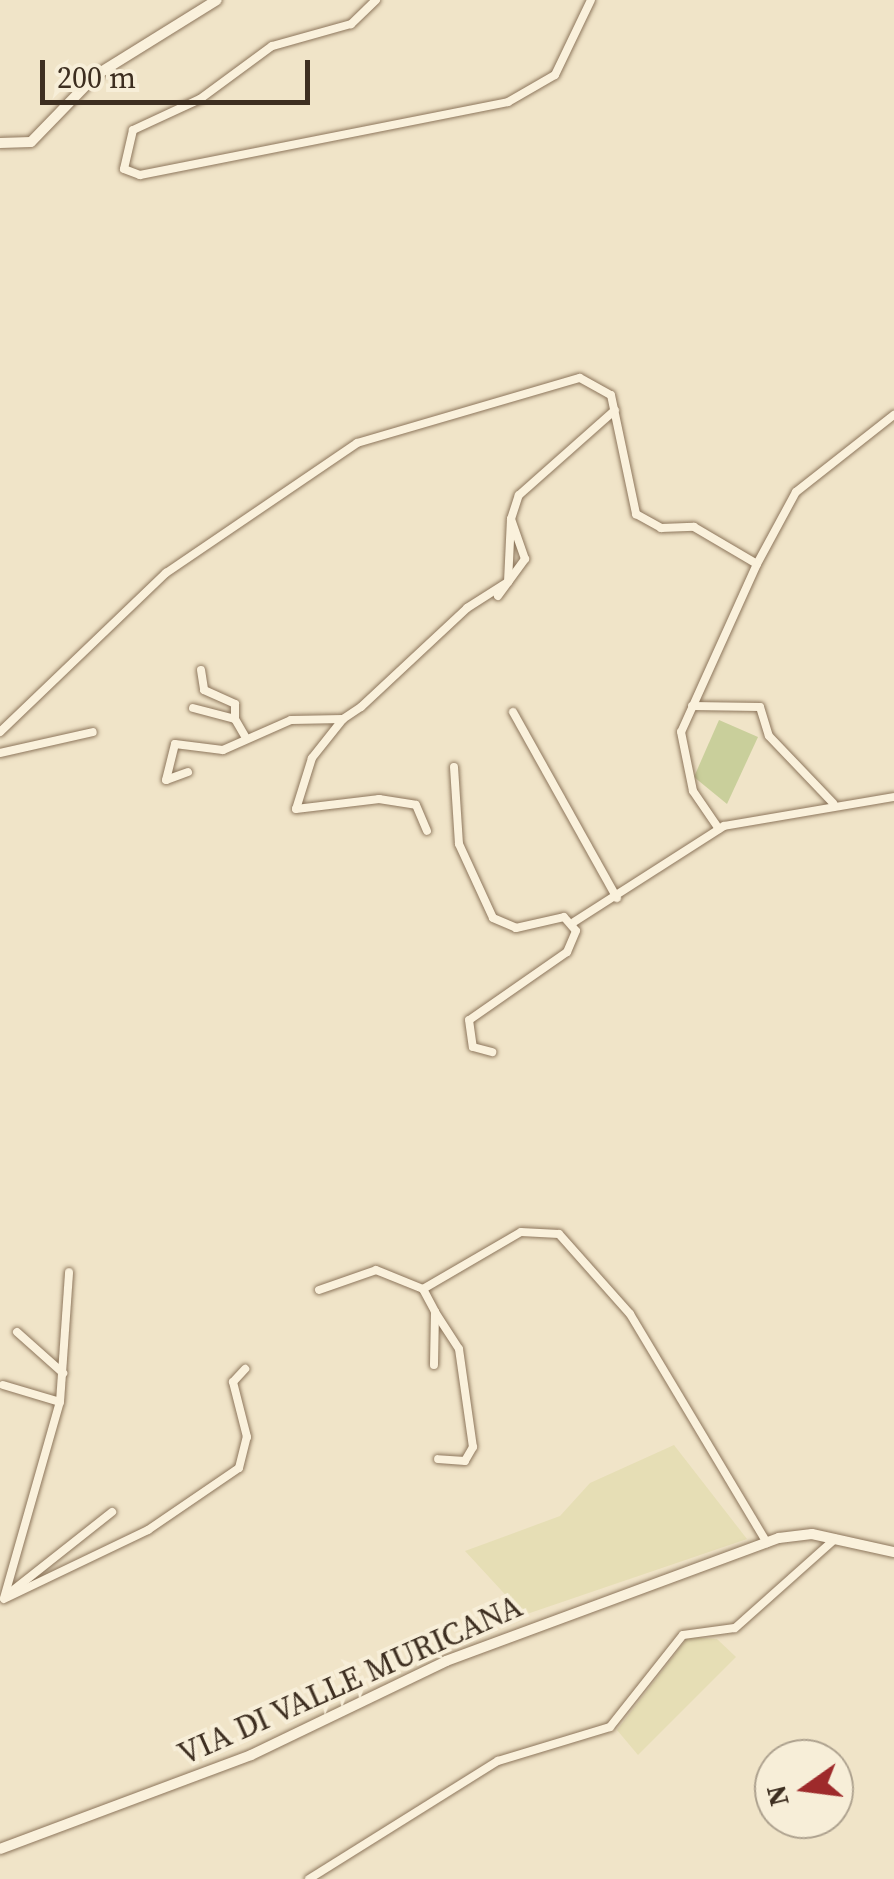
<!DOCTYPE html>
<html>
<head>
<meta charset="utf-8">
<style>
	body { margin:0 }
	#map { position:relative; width:894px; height:1879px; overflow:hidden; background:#f0e4c8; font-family:"Source Serif 4",serif }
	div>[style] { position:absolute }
	.farmland>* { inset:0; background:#e6deb5 }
	.green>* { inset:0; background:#c9cf9b }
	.roads { filter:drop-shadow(0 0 2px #8d765c) drop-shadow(0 0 2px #8d765c) }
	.minor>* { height:8px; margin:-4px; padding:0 4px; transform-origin:4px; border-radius:4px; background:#faf1dc }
	.tertiary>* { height:10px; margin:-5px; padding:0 5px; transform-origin:5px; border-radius:5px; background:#faf1dc }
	span { translate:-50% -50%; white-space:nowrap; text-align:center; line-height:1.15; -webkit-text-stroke:8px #f7eed8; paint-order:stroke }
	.street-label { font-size:32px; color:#3d2e20 }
	.north { position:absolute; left:754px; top:1739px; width:100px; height:100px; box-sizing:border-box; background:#f7eed8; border:2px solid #ada18e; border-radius:50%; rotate:256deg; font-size:28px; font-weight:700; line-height:40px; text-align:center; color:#3d2e20 }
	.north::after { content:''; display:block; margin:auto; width:35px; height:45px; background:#9e2a2b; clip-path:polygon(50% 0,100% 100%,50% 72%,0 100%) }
	.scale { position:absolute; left:40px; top:60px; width:270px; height:45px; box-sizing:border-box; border:5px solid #3d2e20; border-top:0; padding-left:12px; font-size:30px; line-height:35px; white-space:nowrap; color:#3d2e20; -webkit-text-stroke:8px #f7eed8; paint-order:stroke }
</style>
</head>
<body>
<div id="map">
	<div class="farmland">
		<div style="clip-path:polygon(674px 1445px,747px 1539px,524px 1615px,465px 1551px,560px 1516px,590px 1483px)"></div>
		<div style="clip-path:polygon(688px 1637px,717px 1639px,736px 1657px,638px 1755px,617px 1730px)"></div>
	</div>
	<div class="green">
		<div style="clip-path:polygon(719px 720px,758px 737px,727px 804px,694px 777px)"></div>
	</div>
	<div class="roads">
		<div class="minor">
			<div style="left:376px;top:0;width:35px;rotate:136deg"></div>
			<div style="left:351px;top:24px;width:82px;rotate:164.4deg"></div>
			<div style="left:272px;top:46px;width:89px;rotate:143.6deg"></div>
			<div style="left:200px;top:99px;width:74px;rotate:155.2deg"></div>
			<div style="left:133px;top:130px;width:40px;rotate:103deg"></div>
			<div style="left:124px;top:169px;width:17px;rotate:21deg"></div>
			<div style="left:140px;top:175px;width:375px;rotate:-11.2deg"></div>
			<div style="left:508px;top:102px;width:54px;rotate:-29.9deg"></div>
			<div style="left:555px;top:75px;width:83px;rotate:-64.4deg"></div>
			<div style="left:757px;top:564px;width:82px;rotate:-61.6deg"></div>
			<div style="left:796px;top:492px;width:125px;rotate:-38.2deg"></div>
			<div style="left:498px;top:596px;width:46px;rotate:-53.9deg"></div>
			<div style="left:525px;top:559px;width:42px;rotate:-109.3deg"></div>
			<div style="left:511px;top:519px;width:25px;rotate:-72deg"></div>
			<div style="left:519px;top:495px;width:128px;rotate:-41.5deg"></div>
			<div style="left:201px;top:670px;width:20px;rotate:81deg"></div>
			<div style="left:204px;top:690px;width:34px;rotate:24deg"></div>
			<div style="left:235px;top:704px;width:15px;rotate:90deg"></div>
			<div style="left:692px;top:706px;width:68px;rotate:0.8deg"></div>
			<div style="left:760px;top:707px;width:30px;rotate:73deg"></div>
			<div style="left:769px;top:736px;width:93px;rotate:46.3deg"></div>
			<div style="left:193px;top:708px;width:43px;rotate:14.7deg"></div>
			<div style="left:235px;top:719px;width:20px;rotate:60deg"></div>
			<div style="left:513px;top:712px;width:213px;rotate:60.8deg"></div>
			<div style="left:343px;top:719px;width:50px;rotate:128.5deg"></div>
			<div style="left:312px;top:758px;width:53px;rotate:107.4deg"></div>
			<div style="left:296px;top:809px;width:84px;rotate:-6.9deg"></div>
			<div style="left:379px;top:799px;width:37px;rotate:9deg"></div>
			<div style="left:416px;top:805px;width:28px;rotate:67deg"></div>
			<div style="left:0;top:732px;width:230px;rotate:-43.8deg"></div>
			<div style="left:166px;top:573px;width:231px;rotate:-34.2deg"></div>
			<div style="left:357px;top:443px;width:232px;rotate:-16.3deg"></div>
			<div style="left:580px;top:378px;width:35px;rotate:29deg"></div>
			<div style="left:611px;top:395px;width:122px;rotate:78.1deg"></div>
			<div style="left:636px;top:514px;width:29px;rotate:29deg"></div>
			<div style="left:661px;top:528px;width:33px;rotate:-2deg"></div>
			<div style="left:694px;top:527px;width:73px;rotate:30.4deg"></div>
			<div style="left:757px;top:564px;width:184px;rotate:114.3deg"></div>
			<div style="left:681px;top:732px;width:60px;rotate:78.5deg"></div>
			<div style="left:693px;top:791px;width:46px;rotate:55.6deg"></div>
			<div style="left:0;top:753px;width:95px;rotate:-12.7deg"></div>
			<div style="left:454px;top:767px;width:77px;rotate:86.3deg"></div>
			<div style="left:459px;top:844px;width:81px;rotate:65.3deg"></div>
			<div style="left:493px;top:918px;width:25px;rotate:23deg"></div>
			<div style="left:516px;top:928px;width:49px;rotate:-12.9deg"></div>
			<div style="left:564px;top:917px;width:18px;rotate:49deg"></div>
			<div style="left:576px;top:931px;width:23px;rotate:113deg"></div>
			<div style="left:567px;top:952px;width:119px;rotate:145.2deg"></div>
			<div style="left:469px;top:1020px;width:27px;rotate:82deg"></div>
			<div style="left:473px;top:1047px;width:20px;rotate:15deg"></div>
			<div style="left:188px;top:772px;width:23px;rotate:160deg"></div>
			<div style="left:166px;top:780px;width:37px;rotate:-76deg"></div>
			<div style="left:175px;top:744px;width:48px;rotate:7.1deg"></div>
			<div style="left:223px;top:750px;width:74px;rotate:-23.8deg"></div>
			<div style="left:291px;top:720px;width:52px;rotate:-1.1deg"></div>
			<div style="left:343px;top:719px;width:22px;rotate:-34deg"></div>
			<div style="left:361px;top:707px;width:145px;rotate:-43deg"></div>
			<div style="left:467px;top:608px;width:49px;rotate:-32.4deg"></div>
			<div style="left:508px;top:582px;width:63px;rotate:-87.3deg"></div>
			<div style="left:574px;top:922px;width:178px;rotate:-32.6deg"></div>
			<div style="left:724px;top:826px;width:172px;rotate:-9.7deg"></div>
			<div style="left:423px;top:1289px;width:26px;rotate:62deg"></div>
			<div style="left:435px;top:1312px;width:53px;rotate:91.1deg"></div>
			<div style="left:319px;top:1290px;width:60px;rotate:-19.3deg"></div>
			<div style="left:376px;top:1270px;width:51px;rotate:22deg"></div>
			<div style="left:423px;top:1289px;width:113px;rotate:-30.2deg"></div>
			<div style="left:521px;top:1232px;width:38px;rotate:3deg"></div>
			<div style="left:559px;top:1234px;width:107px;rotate:48.4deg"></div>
			<div style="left:630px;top:1314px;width:267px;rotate:59.1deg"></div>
			<div style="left:435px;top:1312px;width:44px;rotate:57deg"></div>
			<div style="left:459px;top:1349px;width:99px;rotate:81.9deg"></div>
			<div style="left:473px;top:1447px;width:16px;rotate:120deg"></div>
			<div style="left:465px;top:1461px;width:27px;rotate:-176deg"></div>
			<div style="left:17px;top:1332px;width:62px;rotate:41.7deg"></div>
			<div style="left:3px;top:1385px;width:59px;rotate:16.6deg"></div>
			<div style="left:7px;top:1595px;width:134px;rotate:-38.3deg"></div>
			<div style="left:4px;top:1598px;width:204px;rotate:-74.1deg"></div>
			<div style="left:60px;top:1402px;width:130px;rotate:-86deg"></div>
			<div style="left:4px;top:1599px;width:160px;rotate:-25.6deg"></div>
			<div style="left:148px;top:1530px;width:110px;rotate:-34.3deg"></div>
			<div style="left:239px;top:1468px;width:32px;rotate:-76deg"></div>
			<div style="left:247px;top:1437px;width:57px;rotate:-104.3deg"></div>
			<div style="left:233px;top:1382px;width:18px;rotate:-47deg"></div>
			<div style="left:309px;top:1879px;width:223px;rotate:-32deg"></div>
			<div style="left:498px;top:1761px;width:117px;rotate:-16.9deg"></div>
			<div style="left:610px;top:1727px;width:117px;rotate:-51.6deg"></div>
			<div style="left:683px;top:1635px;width:52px;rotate:-7.7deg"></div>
			<div style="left:735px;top:1628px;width:134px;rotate:-41.7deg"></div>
		</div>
		<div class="tertiary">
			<div style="left:0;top:143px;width:31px;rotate:-2deg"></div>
			<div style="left:31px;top:142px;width:93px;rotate:-45.9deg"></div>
			<div style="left:96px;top:75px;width:142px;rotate:-31.8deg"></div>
			<div style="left:0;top:1849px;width:268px;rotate:-20.5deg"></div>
			<div style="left:251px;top:1755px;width:216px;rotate:-25.7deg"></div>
			<div style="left:446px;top:1661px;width:355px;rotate:-20.3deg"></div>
			<div style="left:779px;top:1538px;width:33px;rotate:-7deg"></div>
			<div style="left:812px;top:1534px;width:84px;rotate:12.4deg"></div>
		</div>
	</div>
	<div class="street-label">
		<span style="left:350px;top:1680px;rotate:-24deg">VIA DI VALLE MURICANA</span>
	</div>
	<div class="north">N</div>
	<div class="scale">200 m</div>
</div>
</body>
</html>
